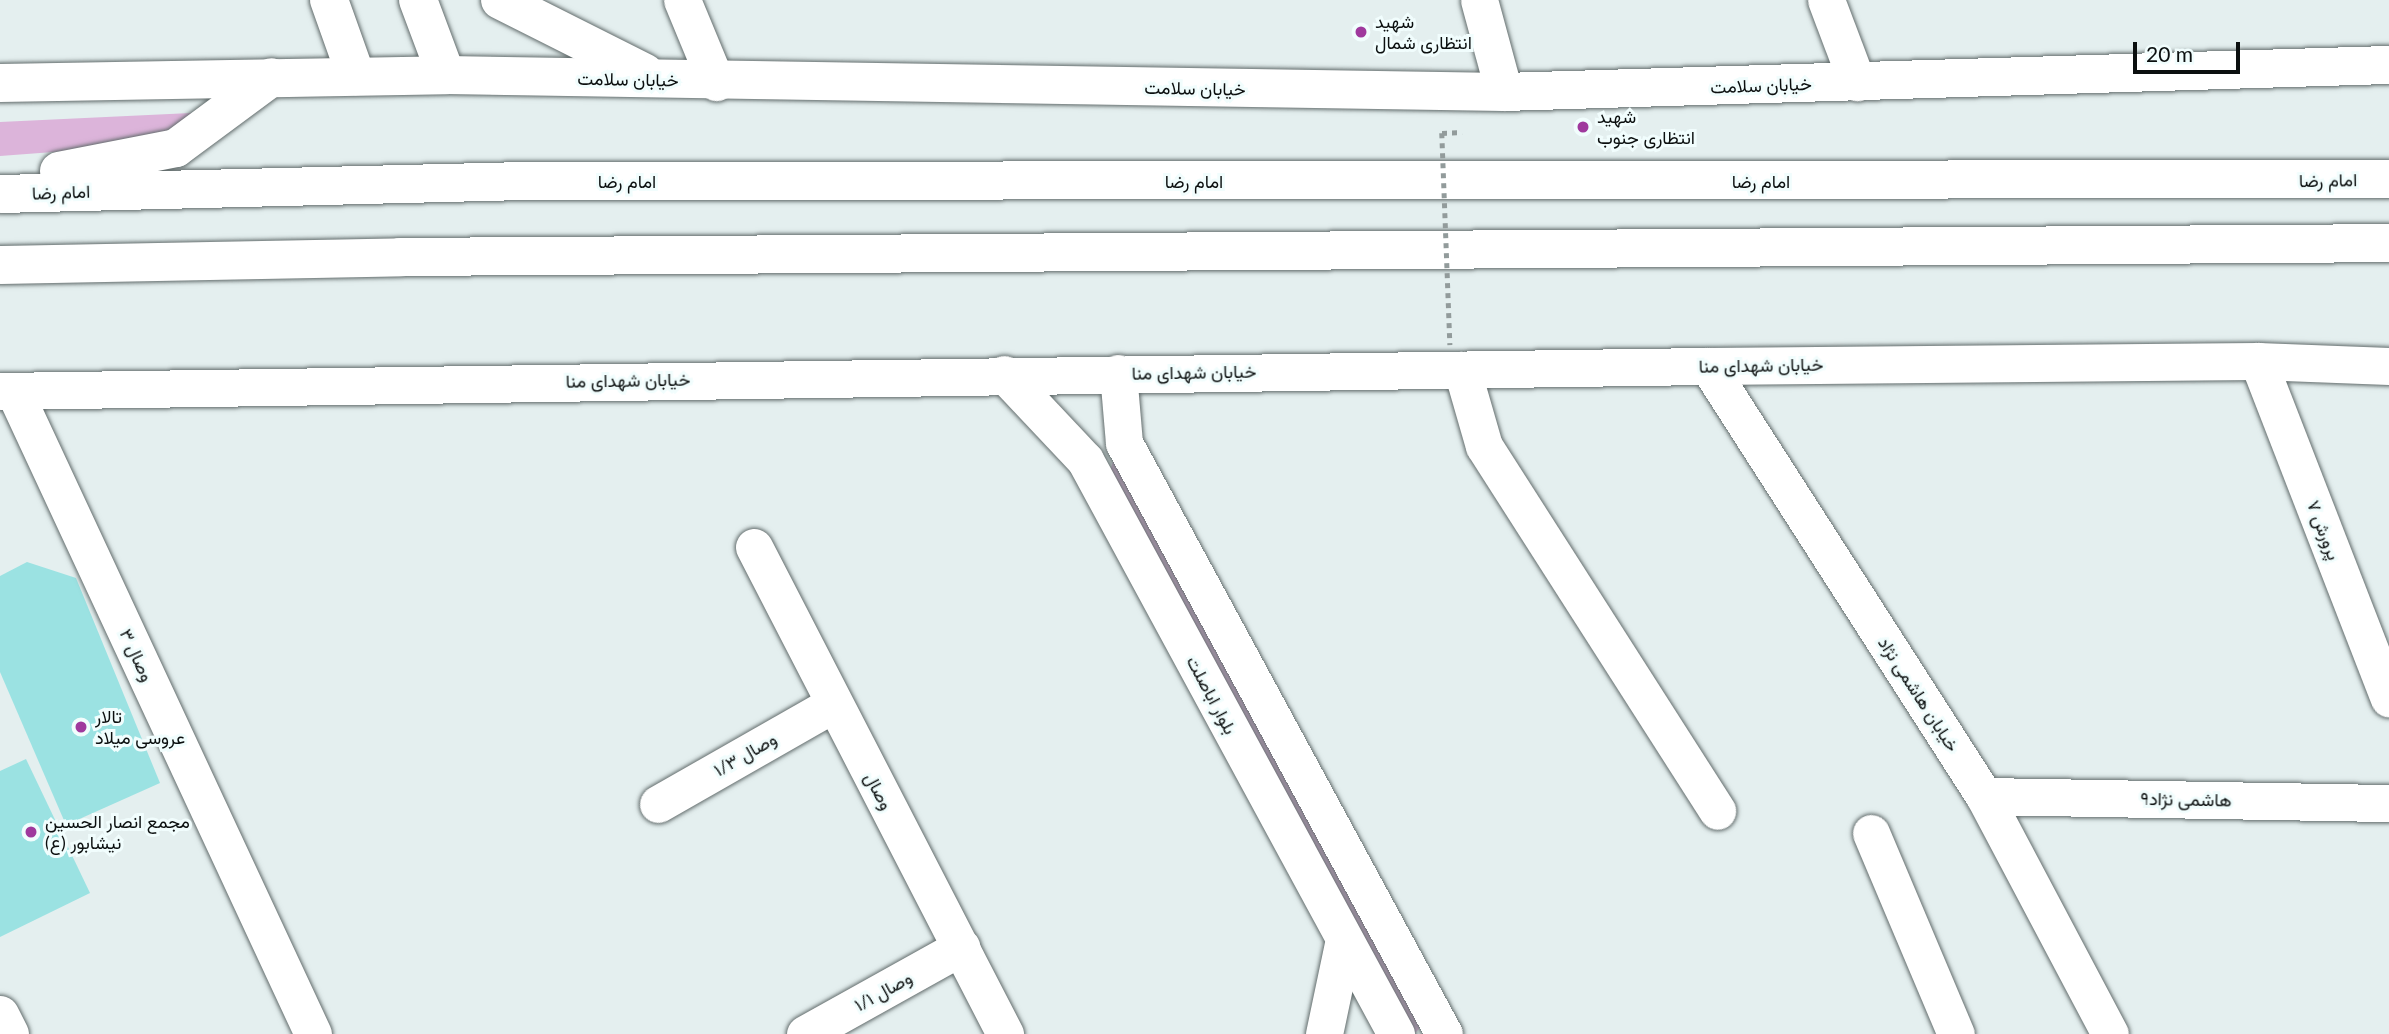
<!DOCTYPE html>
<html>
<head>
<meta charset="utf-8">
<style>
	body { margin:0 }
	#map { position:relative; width:2389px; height:1034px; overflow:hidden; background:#e4efef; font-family:Lato,Vazirmatn,sans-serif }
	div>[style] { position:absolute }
	.green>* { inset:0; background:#dcb4da }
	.building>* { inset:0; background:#9be2e2 }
	.path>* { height:4.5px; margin-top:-2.25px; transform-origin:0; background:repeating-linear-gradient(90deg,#929b9b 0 5px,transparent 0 10px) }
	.roads { filter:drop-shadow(0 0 2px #626c6c) drop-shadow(0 0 2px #626c6c) }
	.minor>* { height:37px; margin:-18.5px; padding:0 18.5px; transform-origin:18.5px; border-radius:18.5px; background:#fff }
	.major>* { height:38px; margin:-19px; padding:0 19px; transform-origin:19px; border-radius:19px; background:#fff }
	.highway>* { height:38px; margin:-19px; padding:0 19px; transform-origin:19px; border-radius:19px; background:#fff }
	.path-bridge>* { height:4.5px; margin-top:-2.25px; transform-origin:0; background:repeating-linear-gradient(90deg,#929b9b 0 5px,transparent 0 10px) }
	.dots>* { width:19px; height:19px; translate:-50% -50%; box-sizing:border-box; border:4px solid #f1fdfd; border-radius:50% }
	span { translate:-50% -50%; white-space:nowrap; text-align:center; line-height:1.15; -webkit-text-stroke:6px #f1fdfd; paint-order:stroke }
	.poi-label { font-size:18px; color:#0b0f0f }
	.left { translate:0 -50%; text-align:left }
	.street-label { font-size:18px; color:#0b0f0f }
	.scale { position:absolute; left:2133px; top:42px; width:107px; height:32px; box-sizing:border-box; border:4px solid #0b0f0f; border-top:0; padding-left:9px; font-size:21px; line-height:24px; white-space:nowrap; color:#0b0f0f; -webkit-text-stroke:5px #f1fdfd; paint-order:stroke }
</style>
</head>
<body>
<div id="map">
	<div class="green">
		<div style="clip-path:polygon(212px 112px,222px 122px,80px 150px,0 156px,0 122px)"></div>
		<div style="clip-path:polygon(1113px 462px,1119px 463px,1420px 1028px,1415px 1033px,1408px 1028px,1109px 474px)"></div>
	</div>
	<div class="building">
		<div style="clip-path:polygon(27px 562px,76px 578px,160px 783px,66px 825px,0 672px,0 576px)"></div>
		<div style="clip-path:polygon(26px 759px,90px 893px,0 937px,0 771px)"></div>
	</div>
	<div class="path">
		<div style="left:1442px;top:133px;width:20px;rotate:-3deg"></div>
	</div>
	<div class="roads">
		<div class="minor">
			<div style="left:682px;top:0;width:89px;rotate:67.5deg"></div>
			<div style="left:1479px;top:0;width:95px;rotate:74.8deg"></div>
			<div style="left:1826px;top:0;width:88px;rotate:69.3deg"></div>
			<div style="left:2258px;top:361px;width:362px;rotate:68.8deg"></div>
			<div style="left:1708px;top:366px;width:511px;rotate:57.31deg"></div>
			<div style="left:1984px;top:796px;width:269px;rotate:62.1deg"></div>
			<div style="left:1462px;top:370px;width:79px;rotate:73.9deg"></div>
			<div style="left:1484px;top:446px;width:433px;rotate:57.4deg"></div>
			<div style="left:1118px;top:373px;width:70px;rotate:85.1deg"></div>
			<div style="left:1124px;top:443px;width:672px;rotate:61.57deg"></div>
			<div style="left:1004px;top:374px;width:118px;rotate:46.7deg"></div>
			<div style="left:1085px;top:460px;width:653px;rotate:61.55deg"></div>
			<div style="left:0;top:391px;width:1708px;rotate:-0.84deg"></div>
			<div style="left:1708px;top:366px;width:550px;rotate:-0.52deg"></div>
			<div style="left:2258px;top:361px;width:131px;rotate:2.2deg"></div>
			<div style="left:14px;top:391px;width:709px;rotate:65.06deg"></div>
			<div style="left:754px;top:547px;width:548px;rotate:62.73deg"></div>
			<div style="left:1984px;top:796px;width:405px;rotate:1deg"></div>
			<div style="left:658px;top:804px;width:202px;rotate:-29.7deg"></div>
			<div style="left:1871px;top:833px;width:218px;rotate:67.1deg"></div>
			<div style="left:0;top:1014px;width:22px;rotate:63deg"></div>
			<div style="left:805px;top:1034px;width:179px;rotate:-29.1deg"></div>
			<div style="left:1324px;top:1034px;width:97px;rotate:-78.1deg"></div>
		</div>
		<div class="major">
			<div style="left:329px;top:0;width:81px;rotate:70.4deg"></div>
			<div style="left:418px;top:0;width:80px;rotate:69.5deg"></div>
			<div style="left:500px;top:0;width:162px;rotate:26.7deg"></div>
			<div style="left:0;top:83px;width:446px;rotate:-1deg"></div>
			<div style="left:446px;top:75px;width:1058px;rotate:0.92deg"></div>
			<div style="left:1504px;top:92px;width:885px;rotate:-1.75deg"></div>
		</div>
		<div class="highway">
			<div style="left:59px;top:171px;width:119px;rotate:-11.1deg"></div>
			<div style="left:176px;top:148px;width:119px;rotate:-36.5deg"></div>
			<div style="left:0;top:194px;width:526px;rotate:-1.42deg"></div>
			<div style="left:526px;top:181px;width:1863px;rotate:-0.06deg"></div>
			<div style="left:0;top:265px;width:400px;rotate:-1.1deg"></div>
			<div style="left:400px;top:257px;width:1989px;rotate:-0.4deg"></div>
		</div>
	</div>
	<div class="path-bridge">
		<div style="left:1442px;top:133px;width:212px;rotate:87.8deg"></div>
	</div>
	<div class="dots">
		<div style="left:1361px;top:32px;background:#9f399d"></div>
		<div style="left:1583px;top:127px;background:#9f399d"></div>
		<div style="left:81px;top:727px;background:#9f399d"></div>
		<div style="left:31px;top:832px;background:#9f399d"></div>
	</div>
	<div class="poi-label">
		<span class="left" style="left:1375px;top:32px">شهید<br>انتظاری شمال</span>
		<span class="left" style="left:1597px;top:127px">شهید<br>انتظاری جنوب</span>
		<span class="left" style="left:95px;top:727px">تالار<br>عروسی میلاد</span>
		<span class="left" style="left:45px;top:832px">مجمع انصار الحسین<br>(ع) نیشابور</span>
	</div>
	<div class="street-label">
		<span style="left:628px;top:79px;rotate:1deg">خیابان سلامت</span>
		<span style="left:1761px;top:85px;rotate:-2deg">خیابان سلامت</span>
		<span style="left:1195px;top:88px;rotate:1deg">خیابان سلامت</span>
		<span style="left:2328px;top:180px;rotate:-1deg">امام رضا</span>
		<span style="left:627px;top:181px">امام رضا</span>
		<span style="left:1194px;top:181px">امام رضا</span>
		<span style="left:1761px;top:181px">امام رضا</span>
		<span style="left:61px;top:192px;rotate:-2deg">امام رضا</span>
		<span style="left:1761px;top:365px;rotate:-1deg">خیابان شهدای منا</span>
		<span style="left:1194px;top:372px;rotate:-1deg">خیابان شهدای منا</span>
		<span style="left:628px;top:380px;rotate:-1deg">خیابان شهدای منا</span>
		<span style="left:2324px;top:530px;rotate:69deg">پرورش ۷</span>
		<span style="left:137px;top:655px;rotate:65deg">وصال ۳</span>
		<span style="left:1919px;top:694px;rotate:57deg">خیابان هاشمی نژاد</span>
		<span style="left:1212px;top:695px;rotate:62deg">بلوار اباصلت</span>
		<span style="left:745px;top:754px;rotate:-30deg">وصال ۱/۳</span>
		<span style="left:879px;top:791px;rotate:62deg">وصال</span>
		<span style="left:2186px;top:799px;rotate:1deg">هاشمی نژاد۹</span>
		<span style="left:883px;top:991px;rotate:-29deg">وصال ۱/۱</span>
	</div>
	<div class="scale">20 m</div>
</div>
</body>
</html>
